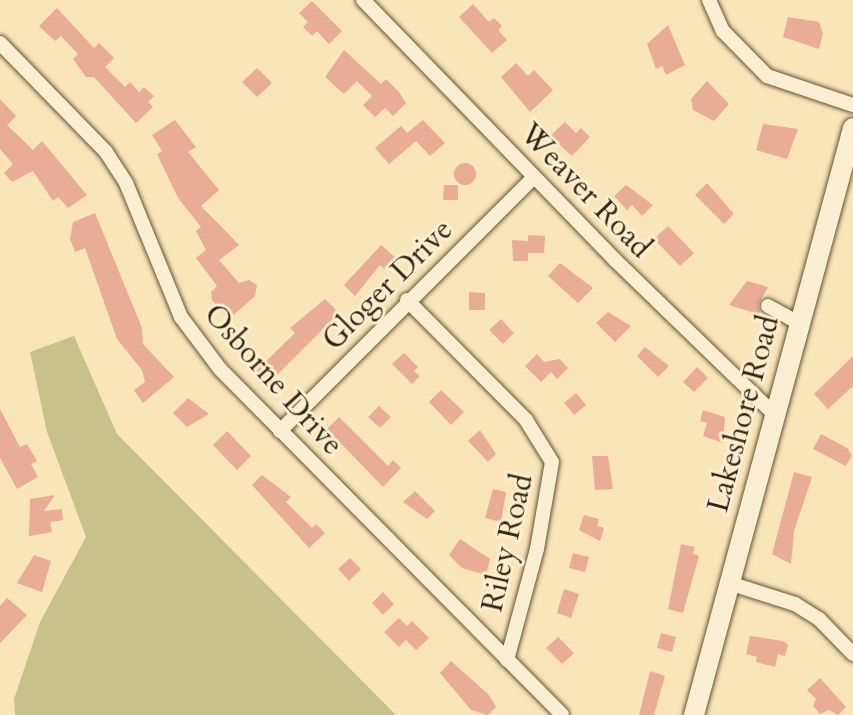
<!DOCTYPE html>
<html>
<head>
<meta charset="utf-8">
<style>
	body { margin:0 }
	#map { position:relative; width:853px; height:715px; overflow:hidden; background:#fae5ba; font-family:Cardo,serif }
	div>[style] { position:absolute }
	.green>* { inset:0; background:#c6c28a }
	.building>* { inset:0; background:#e8ac97 }
	.round { border-radius:50% }
	.roads { filter:drop-shadow(0 0 2px #665235) drop-shadow(0 0 2px #665235) }
	.street>* { height:14px; margin:-7px; padding:0 7px; transform-origin:7px; border-radius:7px; background:#fceed2 }
	.secondary>* { height:20px; margin:-10px; padding:0 10px; transform-origin:10px; border-radius:10px; background:#fceed2 }
	span { translate:-50% -50%; white-space:nowrap; text-align:center; line-height:1.15; -webkit-text-stroke:6px #fceed2; paint-order:stroke }
	.street-label { font-size:30px; color:#352109 }
</style>
</head>
<body>
<div id="map">
	<div class="green">
		<div style="clip-path:polygon(74px 336px,117px 434px,396px 715px,15px 715px,14px 699px,40px 622px,86px 537px,47px 432px,30px 352px)"></div>
	</div>
	<div class="building">
		<div style="clip-path:polygon(312px 1px,342px 31px,329px 44px,317px 31px,312px 36px,303px 27px,308px 22px,299px 13px)"></div>
		<div style="clip-path:polygon(473px 4px,489px 22px,494px 18px,502px 26px,498px 30px,507px 40px,492px 53px,459px 17px)"></div>
		<div style="clip-path:polygon(57px 8px,94px 48px,99px 43px,114px 58px,105px 67px,125px 87px,130px 82px,139px 92px,144px 87px,154px 96px,148px 102px,153px 107px,136px 123px,94px 77px,86px 77px,73px 59px,78px 54px,61px 36px,55px 41px,39px 26px)"></div>
		<div style="clip-path:polygon(788px 17px,819px 22px,823px 34px,819px 49px,783px 37px)"></div>
		<div style="clip-path:polygon(668px 25px,685px 65px,666px 75px,662px 66px,656px 69px,647px 44px)"></div>
		<div style="clip-path:polygon(344px 50px,381px 84px,386px 79px,399px 92px,406px 103px,393px 116px,385px 108px,375px 117px,363px 105px,372px 96px,357px 81px,344px 94px,325px 77px)"></div>
		<div style="clip-path:polygon(516px 63px,528px 76px,534px 70px,553px 90px,530px 112px,501px 77px)"></div>
		<div style="clip-path:polygon(257px 68px,272px 83px,257px 97px,242px 82px)"></div>
		<div style="clip-path:polygon(707px 81px,729px 104px,714px 121px,693px 110px,691px 99px)"></div>
		<div style="clip-path:polygon(0 99px,16px 116px,7px 125px,33px 150px,42px 141px,87px 195px,68px 208px,58px 197px,53px 201px,33px 171px,12px 182px,4px 173px,13px 164px,0 149px)"></div>
		<div style="clip-path:polygon(175px 120px,196px 147px,188px 152px,219px 190px,201px 206px,239px 245px,219px 260px,239px 283px,249px 280px,257px 285px,255px 296px,229px 319px,212px 300px,211px 292px,217px 286px,196px 258px,206px 250px,196px 231px,201px 227px,178px 198px,157px 154px,162px 151px,152px 135px)"></div>
		<div style="clip-path:polygon(423px 120px,445px 143px,430px 156px,416px 141px,389px 164px,375px 148px,401px 126px,407px 133px)"></div>
		<div style="clip-path:polygon(565px 122px,576px 133px,581px 128px,590px 137px,572px 156px,550px 136px)"></div>
		<div style="clip-path:polygon(763px 124px,798px 129px,787px 159px,756px 150px)"></div>
		<div class="round" style="left:454px;top:163px;width:22px;height:22px"></div>
		<div style="clip-path:polygon(707px 183px,734px 214px,724px 224px,695px 195px)"></div>
		<div style="clip-path:polygon(444px 185px,458px 185px,458px 200px,443px 200px)"></div>
		<div style="clip-path:polygon(626px 185px,653px 205px,642px 216px,632px 205px,627px 210px,614px 196px)"></div>
		<div style="clip-path:polygon(95px 213px,142px 328px,143px 344px,174px 377px,143px 403px,134px 390px,145px 382px,142px 370px,117px 339px,85px 248px,75px 252px,70px 239px,73px 222px)"></div>
		<div style="clip-path:polygon(668px 226px,694px 253px,680px 266px,654px 239px)"></div>
		<div style="clip-path:polygon(528px 235px,545px 236px,544px 253px,528px 253px,528px 261px,513px 261px,512px 240px,528px 241px)"></div>
		<div style="clip-path:polygon(381px 245px,396px 258px,384px 269px,380px 265px,355px 296px,344px 285px)"></div>
		<div style="clip-path:polygon(560px 263px,593px 288px,578px 303px,548px 276px)"></div>
		<div style="clip-path:polygon(747px 281px,768px 287px,758px 305px,761px 315px,729px 305px)"></div>
		<div style="clip-path:polygon(469px 292px,485px 293px,485px 310px,469px 310px)"></div>
		<div style="clip-path:polygon(325px 299px,339px 313px,269px 383px,256px 371px,295px 333px,290px 328px)"></div>
		<div style="clip-path:polygon(608px 312px,631px 326px,615px 342px,596px 323px)"></div>
		<div style="clip-path:polygon(501px 319px,514px 333px,503px 344px,489px 330px)"></div>
		<div style="clip-path:polygon(645px 347px,669px 366px,658px 377px,637px 356px)"></div>
		<div style="clip-path:polygon(404px 353px,418px 367px,414px 371px,420px 376px,412px 384px,392px 364px)"></div>
		<div style="clip-path:polygon(537px 354px,544px 362px,560px 359px,568px 368px,557px 379px,551px 372px,541px 382px,525px 366px)"></div>
		<div style="clip-path:polygon(853px 356px,853px 386px,828px 409px,814px 394px)"></div>
		<div style="clip-path:polygon(697px 367px,708px 378px,694px 392px,683px 382px)"></div>
		<div style="clip-path:polygon(441px 390px,464px 412px,451px 425px,429px 402px)"></div>
		<div style="clip-path:polygon(576px 393px,586px 405px,574px 415px,564px 403px)"></div>
		<div style="clip-path:polygon(188px 398px,209px 414px,187px 427px,173px 413px)"></div>
		<div style="clip-path:polygon(379px 406px,391px 417px,380px 428px,368px 417px)"></div>
		<div style="clip-path:polygon(0 409px,20px 447px,27px 444px,37px 461px,31px 464px,38px 477px,17px 489px,0 458px)"></div>
		<div style="clip-path:polygon(703px 410px,725px 417px,723px 443px,703px 436px,707px 423px,700px 421px)"></div>
		<div style="clip-path:polygon(339px 417px,388px 466px,393px 460px,401px 468px,383px 487px,327px 429px)"></div>
		<div style="clip-path:polygon(480px 430px,496px 454px,488px 462px,468px 441px)"></div>
		<div style="clip-path:polygon(227px 431px,251px 456px,237px 470px,213px 445px)"></div>
		<div style="clip-path:polygon(821px 434px,847px 448px,852px 455px,846px 466px,813px 449px)"></div>
		<div style="clip-path:polygon(592px 456px,608px 456px,613px 489px,595px 490px)"></div>
		<div style="clip-path:polygon(794px 472px,812px 477px,794px 531px,791px 564px,772px 554px)"></div>
		<div style="clip-path:polygon(262px 475px,291px 497px,286px 502px,312px 528px,316px 524px,325px 533px,309px 548px,252px 485px)"></div>
		<div style="clip-path:polygon(493px 489px,506px 492px,501px 522px,485px 518px)"></div>
		<div style="clip-path:polygon(415px 491px,435px 511px,427px 519px,403px 502px)"></div>
		<div style="clip-path:polygon(55px 495px,44px 511px,62px 509px,63px 520px,50px 522px,52px 532px,29px 536px,30px 499px)"></div>
		<div style="clip-path:polygon(584px 515px,599px 519px,597px 526px,604px 528px,600px 541px,579px 530px)"></div>
		<div style="clip-path:polygon(460px 539px,490px 559px,486px 575px,462px 568px,449px 555px)"></div>
		<div style="clip-path:polygon(681px 544px,695px 547px,693px 554px,699px 556px,683px 613px,668px 609px)"></div>
		<div style="clip-path:polygon(573px 553px,589px 557px,585px 572px,569px 568px)"></div>
		<div style="clip-path:polygon(34px 555px,51px 561px,42px 592px,17px 583px)"></div>
		<div style="clip-path:polygon(350px 558px,361px 569px,349px 581px,338px 569px)"></div>
		<div style="clip-path:polygon(564px 589px,579px 594px,571px 618px,557px 613px)"></div>
		<div style="clip-path:polygon(383px 592px,394px 604px,383px 615px,372px 603px)"></div>
		<div style="clip-path:polygon(7px 598px,27px 615px,0 643px,0 606px)"></div>
		<div style="clip-path:polygon(399px 618px,407px 626px,412px 621px,429px 638px,416px 650px,406px 640px,399px 647px,384px 632px)"></div>
		<div style="clip-path:polygon(661px 633px,676px 637px,672px 652px,657px 648px)"></div>
		<div style="clip-path:polygon(750px 636px,783px 641px,788px 645px,785px 656px,778px 654px,775px 667px,756px 662px,757px 657px,746px 654px)"></div>
		<div style="clip-path:polygon(558px 637px,574px 653px,562px 664px,546px 648px)"></div>
		<div style="clip-path:polygon(451px 661px,489px 695px,496px 707px,488px 715px,471px 710px,440px 673px)"></div>
		<div style="clip-path:polygon(650px 671px,665px 676px,654px 715px,639px 715px)"></div>
		<div style="clip-path:polygon(820px 678px,846px 707px,838px 715px,829px 710px,820px 714px,813px 706px,816px 699px,807px 690px)"></div>
	</div>
	<div class="roads">
		<div class="street">
			<div style="left:363px;top:0;width:362px;rotate:45.9deg"></div>
			<div style="left:615px;top:260px;width:221px;rotate:44.1deg"></div>
			<div style="left:709px;top:0;width:34px;rotate:66deg"></div>
			<div style="left:723px;top:31px;width:63px;rotate:45.6deg"></div>
			<div style="left:767px;top:76px;width:91px;rotate:18.6deg"></div>
			<div style="left:0;top:43px;width:152px;rotate:45.8deg"></div>
			<div style="left:106px;top:152px;width:37px;rotate:57deg"></div>
			<div style="left:126px;top:183px;width:145px;rotate:67.7deg"></div>
			<div style="left:181px;top:317px;width:65px;rotate:53.1deg"></div>
			<div style="left:220px;top:369px;width:486px;rotate:45.3deg"></div>
			<div style="left:407px;top:300px;width:169px;rotate:45.2deg"></div>
			<div style="left:526px;top:420px;width:49px;rotate:58.2deg"></div>
			<div style="left:552px;top:462px;width:88px;rotate:99.8deg"></div>
			<div style="left:537px;top:549px;width:115px;rotate:105.1deg"></div>
			<div style="left:768px;top:306px;width:35px;rotate:29deg"></div>
			<div style="left:280px;top:431px;width:359px;rotate:-45deg"></div>
			<div style="left:729px;top:583px;width:69px;rotate:17.7deg"></div>
			<div style="left:795px;top:604px;width:28px;rotate:32deg"></div>
			<div style="left:819px;top:619px;width:49px;rotate:45.8deg"></div>
		</div>
		<div class="secondary">
			<div style="left:694px;top:715px;width:608px;rotate:-74.84deg"></div>
		</div>
	</div>
	<div class="street-label">
		<span style="left:585px;top:191px;rotate:46deg">Weaver Road</span>
		<span style="left:388px;top:285px;rotate:-45deg">Gloger Drive</span>
		<span style="left:273px;top:380px;rotate:48deg">Osborne Drive</span>
		<span style="left:744px;top:414px;rotate:-75deg">Lakeshore Road</span>
		<span style="left:508px;top:543px;rotate:-77deg">Riley Road</span>
	</div>
</div>
</body>
</html>
